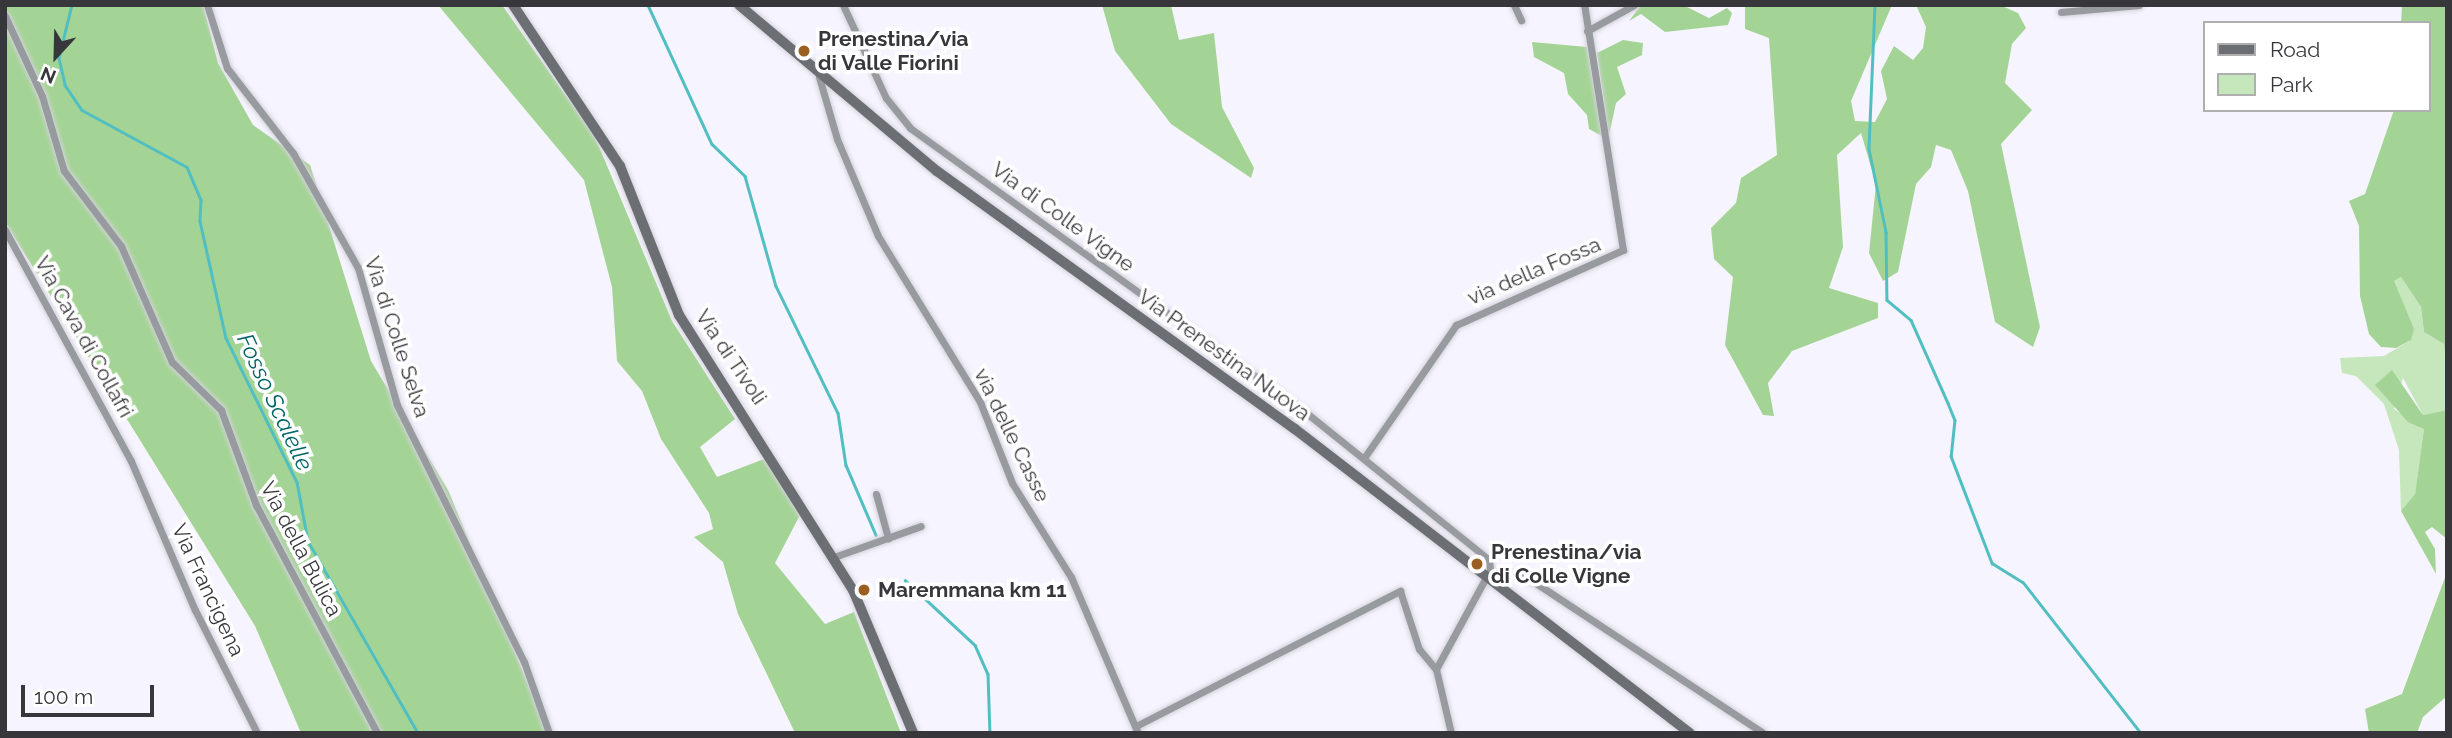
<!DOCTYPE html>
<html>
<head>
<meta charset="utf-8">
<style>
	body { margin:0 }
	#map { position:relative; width:2452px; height:738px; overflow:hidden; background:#f6f4fe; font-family:Raleway,sans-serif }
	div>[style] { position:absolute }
	.green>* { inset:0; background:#c6e6bb }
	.forest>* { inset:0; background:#a4d495 }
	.stream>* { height:2.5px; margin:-1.25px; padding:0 1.25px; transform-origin:1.25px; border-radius:1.25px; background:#51bfc2 }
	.roads { filter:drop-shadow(0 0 2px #d4d2db) drop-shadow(0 0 2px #d4d2db) }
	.street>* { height:7px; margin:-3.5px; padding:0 3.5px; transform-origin:3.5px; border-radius:3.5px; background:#979a9e }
	.secondary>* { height:10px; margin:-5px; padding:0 5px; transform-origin:5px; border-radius:5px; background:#6b6f74 }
	.dots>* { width:19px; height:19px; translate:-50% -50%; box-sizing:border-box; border:4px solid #fff; border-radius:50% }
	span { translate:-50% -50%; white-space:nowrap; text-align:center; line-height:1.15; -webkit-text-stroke:7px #fff; paint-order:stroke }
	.poi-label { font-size:21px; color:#37363a; font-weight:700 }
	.left { translate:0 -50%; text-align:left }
	.street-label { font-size:21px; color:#37363a }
	.water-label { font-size:23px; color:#006466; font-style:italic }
	.frame { position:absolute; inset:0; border:7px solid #37363a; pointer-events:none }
	.legend { position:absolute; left:2203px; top:21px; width:228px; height:91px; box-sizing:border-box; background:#fff; border:2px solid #afafb0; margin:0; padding:9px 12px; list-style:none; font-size:21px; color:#37363a }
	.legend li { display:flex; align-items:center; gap:14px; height:35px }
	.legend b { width:35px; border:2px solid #afafb0 }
	.north { position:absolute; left:21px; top:21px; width:70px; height:70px; -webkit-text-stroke:5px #fff; paint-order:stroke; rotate:202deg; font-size:19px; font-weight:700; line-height:28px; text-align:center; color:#37363a }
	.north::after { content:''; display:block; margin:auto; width:24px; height:32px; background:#37363a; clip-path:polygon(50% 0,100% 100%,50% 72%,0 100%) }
	.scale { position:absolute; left:21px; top:685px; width:133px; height:32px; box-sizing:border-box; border:4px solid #37363a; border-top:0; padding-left:9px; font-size:21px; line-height:24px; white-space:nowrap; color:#37363a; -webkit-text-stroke:5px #fff; paint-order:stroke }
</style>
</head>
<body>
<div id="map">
	<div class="green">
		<div style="clip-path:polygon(2401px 277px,2421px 307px,2424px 332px,2444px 344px,2447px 381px,2447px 410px,2423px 415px,2403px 378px,2394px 409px,2424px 429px,2415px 494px,2401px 511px,2399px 450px,2384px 404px,2356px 376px,2342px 373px,2340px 358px,2384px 356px,2411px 340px,2394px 281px)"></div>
	</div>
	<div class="forest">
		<div style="clip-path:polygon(5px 5px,203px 5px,218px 63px,253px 125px,310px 165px,371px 361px,448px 490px,548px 733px,301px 733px,255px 626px,5px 222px)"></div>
		<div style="clip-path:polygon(438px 5px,502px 5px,595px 137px,672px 321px,735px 419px,700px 447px,717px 477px,764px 459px,800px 515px,775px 563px,825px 624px,854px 612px,901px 733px,795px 733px,738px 614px,723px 562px,694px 537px,713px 529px,709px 513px,661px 439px,642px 391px,617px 361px,612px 287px,584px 180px)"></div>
		<div style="clip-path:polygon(1102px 5px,1171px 5px,1179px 40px,1214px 33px,1222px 107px,1254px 168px,1251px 178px,1171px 124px,1115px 51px)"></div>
		<div style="clip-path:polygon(1641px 5px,1683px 5px,1709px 18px,1727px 8px,1732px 13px,1728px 25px,1665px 32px,1641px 14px,1629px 21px)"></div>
		<div style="clip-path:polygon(1892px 5px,1851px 101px,1855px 121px,1875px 122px,1887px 99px,1881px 71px,1894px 46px,1913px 60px,1923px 48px,1926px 27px,1916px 5px,2000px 5px,2018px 13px,2026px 28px,2012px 44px,2005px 83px,2032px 110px,2001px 144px,2040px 327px,2033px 347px,1995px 322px,1968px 191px,1951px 150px,1936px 145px,1931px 167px,1916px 184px,1898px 272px,1883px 281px,1869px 253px,1876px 184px,1861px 133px,1837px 155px,1843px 247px,1829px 288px,1878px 303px,1878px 318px,1792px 351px,1768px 383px,1774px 416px,1763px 415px,1725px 345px,1733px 277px,1714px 259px,1711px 228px,1736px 203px,1741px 178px,1777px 155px,1769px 38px,1745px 29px,1745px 6px)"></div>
		<div style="clip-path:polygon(2402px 5px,2447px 5px,2447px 381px,2444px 344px,2424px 332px,2421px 307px,2401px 277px,2394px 281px,2414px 329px,2411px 340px,2396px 348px,2381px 347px,2369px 334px,2360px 296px,2359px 226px,2349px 201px,2365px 194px,2394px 110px,2429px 110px,2429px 23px,2401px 23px)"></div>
		<div style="clip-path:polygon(1623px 40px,1643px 43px,1642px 55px,1617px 67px,1626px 94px,1616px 103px,1609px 135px,1597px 53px)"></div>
		<div style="clip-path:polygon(1532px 42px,1587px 47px,1602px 136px,1589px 129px,1587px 115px,1568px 94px,1564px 73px,1534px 57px)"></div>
		<div style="clip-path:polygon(2392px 370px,2423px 415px,2447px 410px,2447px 539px,2432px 527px,2425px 532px,2435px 549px,2436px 574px,2401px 511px,2415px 494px,2424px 429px,2408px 422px,2375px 385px)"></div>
		<div style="clip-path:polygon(2447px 572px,2447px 696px,2423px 717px,2417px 733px,2369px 733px,2365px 709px,2402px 694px)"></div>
	</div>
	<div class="stream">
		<div style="left:72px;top:5px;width:55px;rotate:103.8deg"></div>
		<div style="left:59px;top:58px;width:28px;rotate:77deg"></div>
		<div style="left:65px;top:85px;width:30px;rotate:56deg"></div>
		<div style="left:82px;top:110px;width:119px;rotate:28.5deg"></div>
		<div style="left:187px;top:167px;width:36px;rotate:67deg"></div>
		<div style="left:201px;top:200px;width:21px;rotate:93deg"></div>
		<div style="left:200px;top:221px;width:120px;rotate:77.5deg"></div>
		<div style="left:226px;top:338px;width:161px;rotate:63.8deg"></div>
		<div style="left:297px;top:482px;width:60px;rotate:79.4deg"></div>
		<div style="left:308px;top:541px;width:221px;rotate:60.2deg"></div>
		<div style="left:648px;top:5px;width:153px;rotate:65.3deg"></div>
		<div style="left:712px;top:144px;width:46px;rotate:44.1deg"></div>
		<div style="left:745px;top:176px;width:114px;rotate:74.3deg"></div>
		<div style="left:776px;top:286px;width:141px;rotate:64deg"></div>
		<div style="left:838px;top:413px;width:53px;rotate:81.3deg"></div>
		<div style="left:846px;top:465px;width:76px;rotate:66.8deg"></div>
		<div style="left:1875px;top:5px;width:144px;rotate:92.4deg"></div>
		<div style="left:1869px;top:149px;width:85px;rotate:78.4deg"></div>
		<div style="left:1886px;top:232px;width:68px;rotate:89.2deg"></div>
		<div style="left:1887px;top:300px;width:31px;rotate:40deg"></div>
		<div style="left:1911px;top:320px;width:91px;rotate:66deg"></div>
		<div style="left:1948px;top:403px;width:18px;rotate:68deg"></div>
		<div style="left:1955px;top:420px;width:36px;rotate:96deg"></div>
		<div style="left:1951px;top:456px;width:115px;rotate:69deg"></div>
		<div style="left:1992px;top:563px;width:36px;rotate:32deg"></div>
		<div style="left:2023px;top:582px;width:192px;rotate:52deg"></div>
		<div style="left:905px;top:580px;width:96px;rotate:42.9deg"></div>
		<div style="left:975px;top:645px;width:32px;rotate:66deg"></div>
		<div style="left:988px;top:674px;width:59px;rotate:88.1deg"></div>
	</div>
	<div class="roads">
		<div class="street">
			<div style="left:207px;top:5px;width:66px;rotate:72.4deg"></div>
			<div style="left:227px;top:68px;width:108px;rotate:52.2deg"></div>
			<div style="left:293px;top:153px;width:132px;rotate:60.5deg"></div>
			<div style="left:358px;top:268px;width:142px;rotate:74.1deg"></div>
			<div style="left:397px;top:405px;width:287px;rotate:63.7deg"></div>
			<div style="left:524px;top:662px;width:75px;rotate:70.6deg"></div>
			<div style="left:843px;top:5px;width:102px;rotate:65.2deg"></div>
			<div style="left:886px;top:98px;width:38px;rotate:51deg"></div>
			<div style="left:910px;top:128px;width:485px;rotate:35.7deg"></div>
			<div style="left:1304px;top:411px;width:238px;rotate:38.8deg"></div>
			<div style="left:1489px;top:560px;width:10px;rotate:84deg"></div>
			<div style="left:1490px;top:570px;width:113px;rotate:118.6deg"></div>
			<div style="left:1436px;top:669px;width:66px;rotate:76.8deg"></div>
			<div style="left:1514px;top:5px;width:17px;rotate:65deg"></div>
			<div style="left:2061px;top:12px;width:78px;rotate:-5.1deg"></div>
			<div style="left:5px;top:16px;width:88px;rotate:65.2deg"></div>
			<div style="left:42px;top:96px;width:78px;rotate:73.7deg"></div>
			<div style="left:64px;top:171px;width:94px;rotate:52.8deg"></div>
			<div style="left:121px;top:246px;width:127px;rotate:66.3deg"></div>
			<div style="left:172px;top:362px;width:69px;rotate:44.4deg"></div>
			<div style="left:221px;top:410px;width:101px;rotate:69.8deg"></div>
			<div style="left:256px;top:505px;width:258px;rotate:62deg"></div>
			<div style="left:1587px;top:31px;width:54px;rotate:-29deg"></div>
			<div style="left:819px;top:77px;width:65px;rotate:73.8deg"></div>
			<div style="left:837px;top:139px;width:105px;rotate:67.1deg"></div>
			<div style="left:878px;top:236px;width:195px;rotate:58.4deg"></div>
			<div style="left:980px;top:402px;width:87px;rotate:68.4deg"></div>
			<div style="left:1012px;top:483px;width:111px;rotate:57.9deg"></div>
			<div style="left:1071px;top:577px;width:170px;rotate:66.8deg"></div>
			<div style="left:5px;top:230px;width:263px;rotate:61.4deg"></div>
			<div style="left:131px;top:461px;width:162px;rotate:66.8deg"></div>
			<div style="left:195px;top:610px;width:138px;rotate:63.2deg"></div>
			<div style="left:1364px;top:458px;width:162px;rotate:-55.3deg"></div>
			<div style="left:1456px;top:325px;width:183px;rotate:-24.2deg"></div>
			<div style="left:1623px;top:250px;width:248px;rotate:-99deg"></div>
			<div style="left:876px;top:494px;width:46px;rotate:74.7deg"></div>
			<div style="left:834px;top:557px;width:92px;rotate:-19.6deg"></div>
			<div style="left:1519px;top:572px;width:292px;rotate:33.4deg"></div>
			<div style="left:1136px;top:726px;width:297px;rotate:-27.1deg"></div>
			<div style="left:1400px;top:591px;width:61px;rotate:71.9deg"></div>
			<div style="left:1419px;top:649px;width:26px;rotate:50deg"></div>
		</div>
		<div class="secondary">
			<div style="left:513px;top:5px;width:193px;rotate:56.4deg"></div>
			<div style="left:620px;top:166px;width:160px;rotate:68.4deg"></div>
			<div style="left:679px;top:315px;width:325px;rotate:57.7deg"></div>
			<div style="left:853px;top:590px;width:155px;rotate:67.2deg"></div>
			<div style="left:739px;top:5px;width:258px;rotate:40deg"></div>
			<div style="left:937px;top:171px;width:441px;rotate:35.8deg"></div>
			<div style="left:1295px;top:429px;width:498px;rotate:37.6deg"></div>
		</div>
	</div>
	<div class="dots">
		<div style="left:804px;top:51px;background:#9b5f21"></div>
		<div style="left:1477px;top:564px;background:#9b5f21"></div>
		<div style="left:864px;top:590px;background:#9b5f21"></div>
	</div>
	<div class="poi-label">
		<span class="left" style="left:818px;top:51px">Prenestina/via<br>di Valle Fiorini</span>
		<span class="left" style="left:1491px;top:564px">Prenestina/via<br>di Colle Vigne</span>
		<span class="left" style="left:878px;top:590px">Maremmana km 11</span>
	</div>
	<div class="street-label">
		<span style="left:1063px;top:217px;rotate:36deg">Via di Colle Vigne</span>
		<span style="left:1534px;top:271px;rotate:-23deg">via della Fossa</span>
		<span style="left:84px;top:337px;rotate:61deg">Via Cava di Collafri</span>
		<span style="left:397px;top:337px;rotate:72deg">Via di Colle Selva</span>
		<span style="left:1224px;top:355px;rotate:36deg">Via Prenestina Nuova</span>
		<span style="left:731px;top:357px;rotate:56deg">Via di Tivoli</span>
		<span style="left:1012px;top:435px;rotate:64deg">via delle Casse</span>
		<span style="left:301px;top:549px;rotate:62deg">Via della Bulica</span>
		<span style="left:208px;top:590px;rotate:65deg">Via Francigena</span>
	</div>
	<div class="water-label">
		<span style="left:275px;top:402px;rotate:65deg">Fosso Scalelle</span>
	</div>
	<div class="frame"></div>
	<ul class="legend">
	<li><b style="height:9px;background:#6b6f74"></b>Road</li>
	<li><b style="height:19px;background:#c6e6bb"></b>Park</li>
	</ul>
	<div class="north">N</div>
	<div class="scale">100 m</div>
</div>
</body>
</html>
